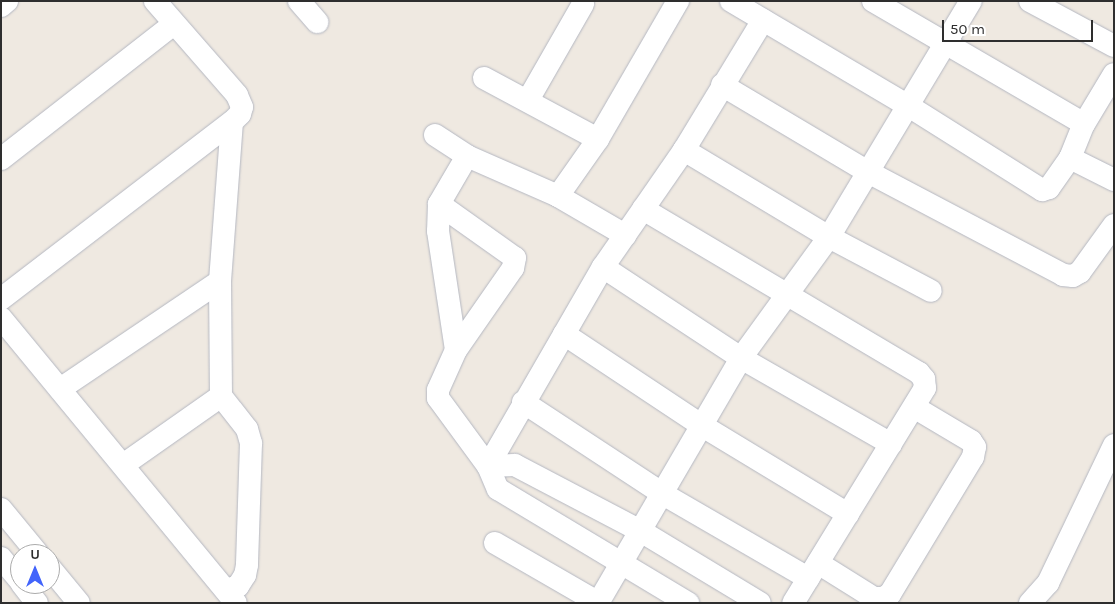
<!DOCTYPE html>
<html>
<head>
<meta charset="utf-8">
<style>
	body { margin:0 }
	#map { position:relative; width:1115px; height:604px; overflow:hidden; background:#efe9e1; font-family:Karla,sans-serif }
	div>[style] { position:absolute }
	.roads { filter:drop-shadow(0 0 1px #b4b7c1) drop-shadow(0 0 1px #b4b7c1) }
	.minor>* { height:22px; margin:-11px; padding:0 11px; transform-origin:11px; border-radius:11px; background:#fff }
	span { translate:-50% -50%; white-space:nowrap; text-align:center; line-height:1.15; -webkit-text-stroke:4px #fff; paint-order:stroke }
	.frame { position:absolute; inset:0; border:2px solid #2e2e2e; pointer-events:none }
	.north { position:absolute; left:10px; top:544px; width:50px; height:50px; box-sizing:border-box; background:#fff; border:1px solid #ababab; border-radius:50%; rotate:0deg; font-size:14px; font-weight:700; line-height:20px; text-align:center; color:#2e2e2e }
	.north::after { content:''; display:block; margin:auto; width:18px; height:22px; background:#4264fb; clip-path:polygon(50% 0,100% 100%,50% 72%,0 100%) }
	.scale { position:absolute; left:942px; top:20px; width:151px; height:22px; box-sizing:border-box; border:2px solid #2e2e2e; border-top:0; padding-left:6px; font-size:15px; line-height:18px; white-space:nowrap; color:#2e2e2e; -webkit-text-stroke:4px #fff; paint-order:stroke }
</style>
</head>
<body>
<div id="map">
	<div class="roads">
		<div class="minor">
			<div style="left:299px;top:1px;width:28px;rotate:49deg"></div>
			<div style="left:731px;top:1px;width:204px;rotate:30.6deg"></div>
			<div style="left:907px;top:105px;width:160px;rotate:32.2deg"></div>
			<div style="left:1042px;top:190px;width:7px;rotate:-16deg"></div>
			<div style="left:1049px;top:188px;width:37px;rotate:-55deg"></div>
			<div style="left:1070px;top:158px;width:37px;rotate:-68deg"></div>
			<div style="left:1084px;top:124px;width:58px;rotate:-59deg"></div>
			<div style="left:873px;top:1px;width:244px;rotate:30.2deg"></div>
			<div style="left:1030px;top:1px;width:95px;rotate:28.2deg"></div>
			<div style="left:1px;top:6px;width:8px;rotate:-40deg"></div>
			<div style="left:484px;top:78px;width:129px;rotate:28.2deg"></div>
			<div style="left:722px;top:85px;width:170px;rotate:30.8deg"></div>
			<div style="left:868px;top:172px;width:221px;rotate:27.8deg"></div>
			<div style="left:1063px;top:275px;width:10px;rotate:6deg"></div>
			<div style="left:1073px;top:276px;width:8px;rotate:-30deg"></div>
			<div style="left:1080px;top:272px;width:58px;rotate:-54.1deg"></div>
			<div style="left:528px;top:100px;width:111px;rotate:-60.2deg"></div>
			<div style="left:435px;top:135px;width:38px;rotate:33deg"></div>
			<div style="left:467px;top:156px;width:99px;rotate:23.7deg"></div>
			<div style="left:558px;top:196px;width:78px;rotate:30.2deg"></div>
			<div style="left:684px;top:150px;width:169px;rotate:31deg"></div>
			<div style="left:829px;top:237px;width:115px;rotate:27.9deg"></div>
			<div style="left:467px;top:156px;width:56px;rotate:120.3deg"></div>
			<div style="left:439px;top:204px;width:27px;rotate:92deg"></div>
			<div style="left:438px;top:231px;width:120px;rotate:81.4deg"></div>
			<div style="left:456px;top:350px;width:44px;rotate:114.2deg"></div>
			<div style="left:438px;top:390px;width:8px;rotate:90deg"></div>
			<div style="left:438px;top:398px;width:84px;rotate:53.7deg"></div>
			<div style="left:488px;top:466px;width:25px;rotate:67deg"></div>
			<div style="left:498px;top:489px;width:222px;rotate:31deg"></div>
			<div style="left:1070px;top:158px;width:49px;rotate:26.6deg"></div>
			<div style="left:1px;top:159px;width:219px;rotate:-38deg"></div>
			<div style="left:558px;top:196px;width:70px;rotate:-54.9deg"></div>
			<div style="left:598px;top:139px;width:160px;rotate:-59.9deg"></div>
			<div style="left:439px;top:204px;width:93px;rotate:35.4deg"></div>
			<div style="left:515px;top:258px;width:10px;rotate:101deg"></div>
			<div style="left:513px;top:268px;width:100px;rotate:124.8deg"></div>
			<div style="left:643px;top:209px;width:321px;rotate:30.7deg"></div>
			<div style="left:919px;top:373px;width:8px;rotate:50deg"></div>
			<div style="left:924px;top:379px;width:9px;rotate:84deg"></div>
			<div style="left:925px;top:388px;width:252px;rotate:121.5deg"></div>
			<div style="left:603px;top:267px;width:165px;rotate:33.4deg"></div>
			<div style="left:741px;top:358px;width:173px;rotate:29.8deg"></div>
			<div style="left:1px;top:299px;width:291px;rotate:-37.5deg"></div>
			<div style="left:1px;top:318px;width:369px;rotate:50.5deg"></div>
			<div style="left:564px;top:334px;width:164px;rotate:33.6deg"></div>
			<div style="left:701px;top:425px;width:172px;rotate:31.2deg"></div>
			<div style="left:60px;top:389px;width:193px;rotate:-34deg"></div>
			<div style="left:221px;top:396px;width:42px;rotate:51.8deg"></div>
			<div style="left:247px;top:429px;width:15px;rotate:74deg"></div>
			<div style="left:251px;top:443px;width:122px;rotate:91.9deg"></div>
			<div style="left:247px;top:565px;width:10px;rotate:101deg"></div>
			<div style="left:245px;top:575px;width:13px;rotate:122deg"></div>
			<div style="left:238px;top:586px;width:12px;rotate:160deg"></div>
			<div style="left:523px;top:402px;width:168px;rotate:33.3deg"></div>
			<div style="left:663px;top:494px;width:168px;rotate:30.1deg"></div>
			<div style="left:123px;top:465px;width:120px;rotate:-35.1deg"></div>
			<div style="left:221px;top:396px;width:115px;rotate:-90.5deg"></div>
			<div style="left:220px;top:281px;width:159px;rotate:-85.7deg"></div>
			<div style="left:232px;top:122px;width:11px;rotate:-45deg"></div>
			<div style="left:240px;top:114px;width:7px;rotate:-74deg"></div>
			<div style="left:242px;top:107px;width:13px;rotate:-113deg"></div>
			<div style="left:237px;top:95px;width:125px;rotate:-131.1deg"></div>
			<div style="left:488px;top:466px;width:230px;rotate:-60deg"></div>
			<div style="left:603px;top:267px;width:142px;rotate:-55.3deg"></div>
			<div style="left:684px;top:150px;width:152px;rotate:-58.7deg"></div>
			<div style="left:488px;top:466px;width:27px;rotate:-2deg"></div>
			<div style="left:515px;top:465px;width:140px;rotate:27.7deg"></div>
			<div style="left:639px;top:530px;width:141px;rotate:31.1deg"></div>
			<div style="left:1px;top:509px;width:58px;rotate:50.6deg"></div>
			<div style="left:495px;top:543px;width:120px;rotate:30deg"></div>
			<div style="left:1px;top:558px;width:30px;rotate:50deg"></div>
			<div style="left:818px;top:563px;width:66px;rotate:32deg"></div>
			<div style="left:874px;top:598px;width:9px"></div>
			<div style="left:883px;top:598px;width:8px;rotate:-30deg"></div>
			<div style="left:890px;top:594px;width:160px;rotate:-58.8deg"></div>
			<div style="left:973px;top:457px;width:10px;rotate:-79deg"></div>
			<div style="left:975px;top:447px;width:7px;rotate:-124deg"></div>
			<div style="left:971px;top:441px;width:66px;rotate:-149.2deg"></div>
			<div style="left:50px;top:568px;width:45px;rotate:50.4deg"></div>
			<div style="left:22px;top:584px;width:24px;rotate:52deg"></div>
			<div style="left:598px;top:603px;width:284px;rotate:-59.7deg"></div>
			<div style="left:741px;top:358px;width:150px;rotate:-54deg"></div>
			<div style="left:829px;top:237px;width:275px;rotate:-59deg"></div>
			<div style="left:1030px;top:603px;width:27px;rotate:-48deg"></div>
			<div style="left:1048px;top:583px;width:153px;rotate:-64.4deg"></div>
		</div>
	</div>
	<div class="frame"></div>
	<div class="north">U</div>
	<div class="scale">50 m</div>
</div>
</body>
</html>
